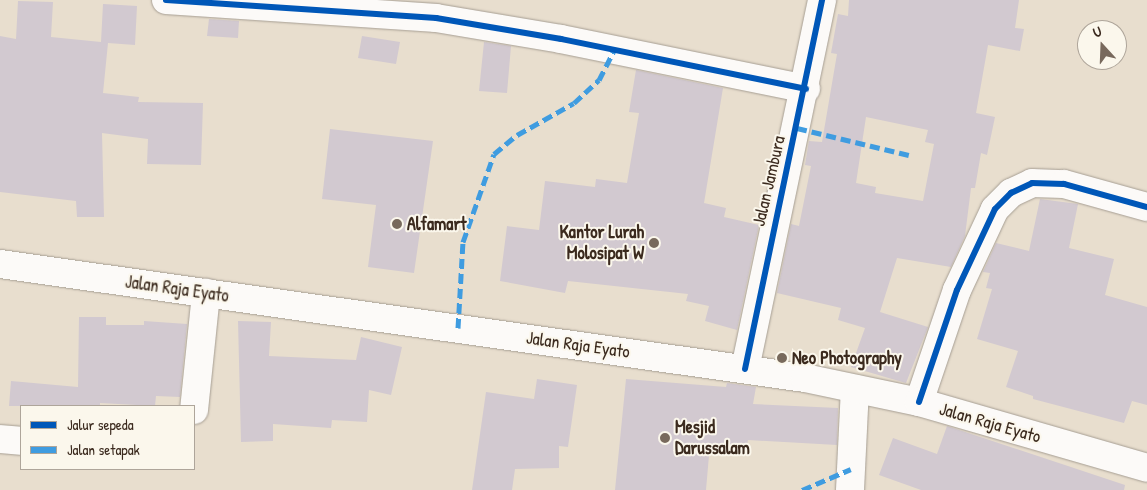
<!DOCTYPE html>
<html>
<head>
<meta charset="utf-8">
<style>
	body { margin:0 }
	#map { position:relative; width:1147px; height:490px; overflow:hidden; background:#e8dece; font-family:"Patrick Hand",sans-serif }
	div>[style] { position:absolute }
	.building>* { inset:0; background:#d2c9d0 }
	.roads { filter:drop-shadow(0 0 1px #a69e93) drop-shadow(0 0 1px #a69e93) }
	.minor>* { height:28px; margin:-14px; padding:0 14px; transform-origin:14px; border-radius:14px; background:#fcfaf8 }
	.primary>* { height:28px; margin:-14px; padding:0 14px; transform-origin:14px; border-radius:14px; background:#fcfaf8 }
	.quiet>* { height:5px; margin-top:-2.5px; transform-origin:0; background:repeating-linear-gradient(90deg,#3f9ce0 0 10px,transparent 0 15px) }
	.cycleway>* { height:6px; margin:-3px; padding:0 3px; transform-origin:3px; border-radius:3px; background:#0057b8 }
	.dots>* { width:14px; height:14px; translate:-50% -50%; box-sizing:border-box; border:2px solid #fbf7ec; border-radius:50% }
	span { translate:-50% -50%; white-space:nowrap; text-align:center; line-height:1.15; -webkit-text-stroke:4px #fbf7ec; paint-order:stroke }
	.street-label { font-size:18px; color:#3b2a1e }
	.poi-label { font-size:18px; color:#3b2a1e; font-weight:700 }
	.left { translate:0 -50%; text-align:left }
	.right { translate:-100% -50%; text-align:right }
	.legend { position:absolute; left:20px; top:405px; width:175px; height:65px; box-sizing:border-box; background:#fbf7ec; border:1px solid #aea59a; margin:0; padding:6px 9px; list-style:none; font-size:15px; color:#3b2a1e }
	.legend li { display:flex; align-items:center; gap:10px; height:25px }
	.legend b { width:25px; border:1px solid #aea59a }
	.north { position:absolute; left:1077px; top:20px; width:50px; height:50px; box-sizing:border-box; background:#fbf7ec; border:1px solid #aea59a; border-radius:50%; rotate:340deg; font-size:14px; font-weight:700; line-height:20px; text-align:center; color:#3b2a1e }
	.north::after { content:''; display:block; margin:auto; width:18px; height:22px; background:#78695c; clip-path:polygon(50% 0,100% 100%,50% 72%,0 100%) }
</style>
</head>
<body>
<div id="map">
	<div class="building">
		<div style="clip-path:polygon(evenodd,849px 0,1019px 0,1015px 28px,1024px 29px,1020px 51px,988px 45px,976px 113px,995px 117px,987px 155px,981px 153px,975px 188px,971px 188px,965px 236px,951px 267px,897px 258px,880px 312px,928px 327px,906px 383px,851px 367px,865px 328px,838px 320px,841px 308px,777px 293px,791px 224px,799px 226px,811px 166px,805px 165px,809px 141px,822px 142px,837px 54px,831px 53px,838px 14px,848px 16px,849px 0,866px 117px,928px 130px,925px 142px,934px 144px,923px 201px,875px 193px,876px 187px,856px 183px,866px 117px)"></div>
		<div style="clip-path:polygon(18px 1px,53px 2px,51px 37px,101px 42px,103px 4px,137px 6px,135px 45px,108px 43px,103px 93px,139px 97px,138px 102px,203px 103px,201px 165px,147px 164px,148px 139px,102px 133px,104px 217px,77px 217px,76px 201px,0 192px,0 36px,16px 39px)"></div>
		<div style="clip-path:polygon(209px 19px,239px 21px,238px 38px,207px 36px)"></div>
		<div style="clip-path:polygon(362px 36px,400px 42px,396px 64px,358px 58px)"></div>
		<div style="clip-path:polygon(484px 42px,511px 46px,507px 93px,479px 91px)"></div>
		<div style="clip-path:polygon(636px 70px,723px 88px,704px 203px,726px 208px,724px 217px,759px 225px,737px 330px,705px 321px,709px 306px,686px 301px,688px 294px,568px 281px,565px 293px,500px 281px,507px 226px,539px 230px,545px 181px,595px 187px,596px 179px,627px 183px,639px 113px,629px 112px)"></div>
		<div style="clip-path:polygon(330px 129px,433px 141px,414px 273px,368px 267px,376px 205px,322px 199px)"></div>
		<div style="clip-path:polygon(1040px 199px,1078px 204px,1069px 248px,1114px 259px,1105px 295px,1147px 307px,1147px 405px,1132px 401px,1124px 423px,1033px 399px,1033px 396px,1006px 387px,1018px 351px,977px 339px,992px 289px,986px 288px,990px 273px,983px 272px,996px 243px,1029px 251px)"></div>
		<div style="clip-path:polygon(79px 317px,106px 317px,106px 325px,144px 325px,144px 321px,187px 324px,180px 397px,156px 396px,155px 406px,100px 403px,100px 406px,9px 406px,11px 381px,78px 387px)"></div>
		<div style="clip-path:polygon(238px 321px,271px 322px,269px 356px,356px 360px,361px 337px,402px 347px,391px 395px,369px 390px,367px 422px,332px 420px,331px 428px,273px 424px,273px 441px,241px 442px)"></div>
		<div style="clip-path:polygon(537px 379px,577px 385px,568px 447px,559px 446px,559px 468px,515px 469px,512px 490px,472px 490px,486px 392px,534px 399px)"></div>
		<div style="clip-path:polygon(626px 379px,726px 387px,727px 383px,756px 387px,753px 404px,838px 408px,837px 445px,748px 440px,746px 449px,710px 444px,706px 490px,615px 490px)"></div>
		<div style="clip-path:polygon(947px 426px,1125px 485px,1124px 490px,921px 490px,879px 475px,893px 438px,937px 454px)"></div>
	</div>
	<div class="roads">
		<div class="minor">
			<div style="left:166px;top:0;width:271px;rotate:3.8deg"></div>
			<div style="left:436px;top:18px;width:127px;rotate:9.5deg"></div>
			<div style="left:561px;top:39px;width:250px;rotate:11.5deg"></div>
			<div style="left:745px;top:369px;width:377px;rotate:-78.2deg"></div>
			<div style="left:919px;top:402px;width:118px;rotate:-71.3deg"></div>
			<div style="left:957px;top:290px;width:89px;rotate:-64.9deg"></div>
			<div style="left:995px;top:209px;width:23px;rotate:-45deg"></div>
			<div style="left:1011px;top:193px;width:23px;rotate:-25deg"></div>
			<div style="left:1032px;top:183px;width:32px;rotate:2deg"></div>
			<div style="left:1064px;top:184px;width:86px;rotate:15.5deg"></div>
			<div style="left:194px;top:410px;width:118px;rotate:-84.1deg"></div>
			<div style="left:0;top:439px;width:21px;rotate:5deg"></div>
			<div style="left:850px;top:490px;width:101px;rotate:-87.2deg"></div>
		</div>
		<div class="primary">
			<div style="left:0;top:264px;width:813px;rotate:8.06deg"></div>
			<div style="left:805px;top:378px;width:116px;rotate:11.9deg"></div>
			<div style="left:919px;top:402px;width:237px;rotate:16.1deg"></div>
		</div>
	</div>
	<div class="quiet">
		<div style="left:797px;top:128px;width:115px;rotate:13.6deg"></div>
		<div style="left:458px;top:328px;width:86px;rotate:-86.7deg"></div>
		<div style="left:463px;top:242px;width:93px;rotate:-70.6deg"></div>
		<div style="left:494px;top:154px;width:30px;rotate:-40deg"></div>
		<div style="left:517px;top:135px;width:65px;rotate:-29.3deg"></div>
		<div style="left:574px;top:103px;width:34px;rotate:-43deg"></div>
		<div style="left:599px;top:80px;width:33px;rotate:-63deg"></div>
		<div style="left:802px;top:490px;width:53px;rotate:-23.2deg"></div>
	</div>
	<div class="cycleway">
		<div style="left:166px;top:0;width:271px;rotate:3.8deg"></div>
		<div style="left:436px;top:18px;width:127px;rotate:9.5deg"></div>
		<div style="left:561px;top:39px;width:250px;rotate:11.5deg"></div>
		<div style="left:745px;top:369px;width:377px;rotate:-78.2deg"></div>
		<div style="left:919px;top:402px;width:118px;rotate:-71.3deg"></div>
		<div style="left:957px;top:290px;width:89px;rotate:-64.9deg"></div>
		<div style="left:995px;top:209px;width:23px;rotate:-45deg"></div>
		<div style="left:1011px;top:193px;width:23px;rotate:-25deg"></div>
		<div style="left:1032px;top:183px;width:32px;rotate:2deg"></div>
		<div style="left:1064px;top:184px;width:86px;rotate:15.5deg"></div>
	</div>
	<div class="dots">
		<div style="left:397px;top:224px;background:#78695c"></div>
		<div style="left:654px;top:243px;background:#78695c"></div>
		<div style="left:782px;top:358px;background:#78695c"></div>
		<div style="left:665px;top:438px;background:#78695c"></div>
	</div>
	<div class="street-label">
		<span style="left:769px;top:181px;rotate:-77deg">Jalan Jambura</span>
		<span style="left:177px;top:289px;rotate:8deg">Jalan Raja Eyato</span>
		<span style="left:578px;top:345px;rotate:8deg">Jalan Raja Eyato</span>
		<span style="left:990px;top:423px;rotate:16deg">Jalan Raja Eyato</span>
	</div>
	<div class="poi-label">
		<span class="left" style="left:407px;top:224px">Alfamart</span>
		<span class="right" style="left:644px;top:243px">Kantor Lurah<br>Molosipat W</span>
		<span class="left" style="left:792px;top:358px">Neo Photography</span>
		<span class="left" style="left:675px;top:438px">Mesjid<br>Darussalam</span>
	</div>
	<ul class="legend">
	<li><b style="height:6px;background:#0057b8"></b>Jalur sepeda</li>
	<li><b style="height:6px;background:#3f9ce0"></b>Jalan setapak</li>
	</ul>
	<div class="north">U</div>
</div>
</body>
</html>
